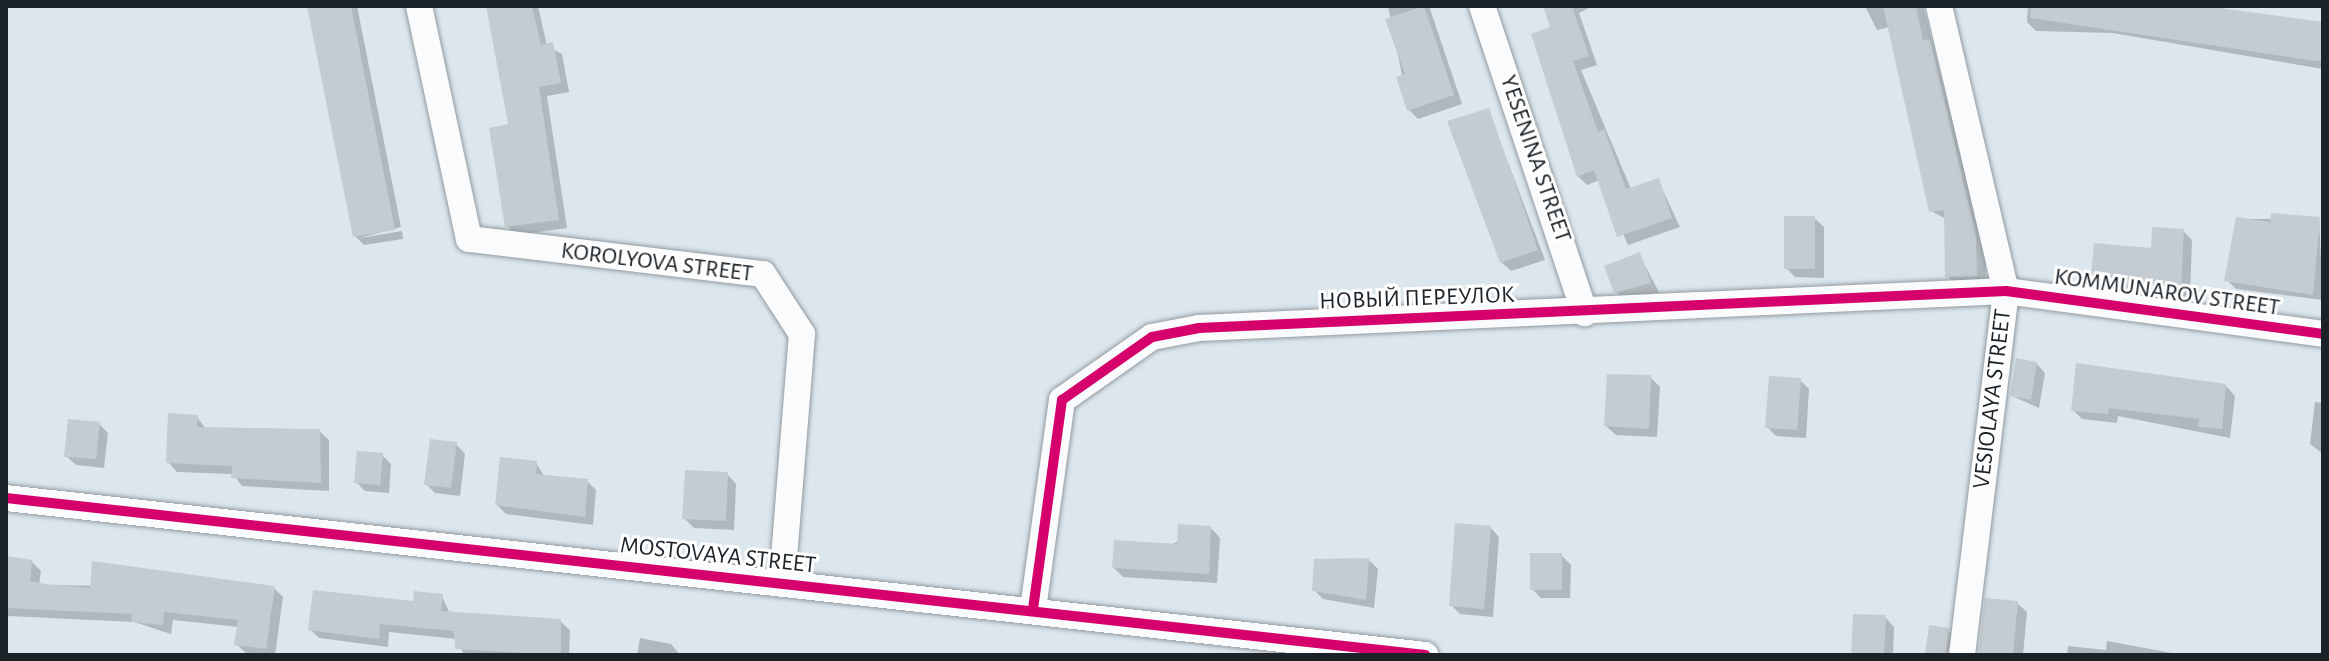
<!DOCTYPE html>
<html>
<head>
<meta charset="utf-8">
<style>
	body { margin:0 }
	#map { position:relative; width:2329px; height:661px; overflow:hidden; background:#dce6ed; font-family:"Alegreya Sans",sans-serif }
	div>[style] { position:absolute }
	.shadow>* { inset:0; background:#0003 }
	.building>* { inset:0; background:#c4ccd1 }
	.roads { filter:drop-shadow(0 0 2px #939ba0) drop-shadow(0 0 2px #939ba0) }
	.minor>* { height:26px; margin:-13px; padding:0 13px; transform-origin:13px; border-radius:13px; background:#fafbfc }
	.cycleway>* { height:10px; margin:-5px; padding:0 5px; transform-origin:5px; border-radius:5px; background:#d6006c }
	span { translate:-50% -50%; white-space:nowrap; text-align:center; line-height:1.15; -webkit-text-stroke:6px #fff; paint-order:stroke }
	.street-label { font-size:24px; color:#1c2328 }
	.frame { position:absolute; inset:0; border:8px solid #1c2328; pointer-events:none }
</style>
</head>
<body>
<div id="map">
	<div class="shadow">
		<div style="clip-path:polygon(308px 6px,357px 6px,401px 227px,360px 238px,402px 231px,403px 239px,364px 245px,355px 236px)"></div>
		<div style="clip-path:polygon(487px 6px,538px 6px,547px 46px,562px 54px,569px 92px,547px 96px,567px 228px,516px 235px,507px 226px,510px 126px)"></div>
		<div style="clip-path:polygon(1388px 6px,1429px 6px,1462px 104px,1418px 119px,1409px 110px)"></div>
		<div style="clip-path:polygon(1546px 6px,1593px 6px,1579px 13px,1597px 65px,1581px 70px,1631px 189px,1658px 180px,1680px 227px,1628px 245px,1600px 180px,1587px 185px,1578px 176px,1534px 35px,1552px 29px)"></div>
		<div style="clip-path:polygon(1865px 6px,1923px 6px,1985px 248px,1986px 284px,1957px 285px,1947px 276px,1946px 219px,1931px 211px,1890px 27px,1877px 30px)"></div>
		<div style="clip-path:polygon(2028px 6px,2183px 6px,2323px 26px,2323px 69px,2113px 33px,2036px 31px,2027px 22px)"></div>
		<div style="clip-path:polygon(1488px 110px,1545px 260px,1511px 271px,1501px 262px)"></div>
		<div style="clip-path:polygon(1814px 218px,1824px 227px,1824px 278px,1795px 277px,1786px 268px)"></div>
		<div style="clip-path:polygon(2237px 219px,2319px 219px,2323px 300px,2236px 289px,2227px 280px)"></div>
		<div style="clip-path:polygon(2183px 231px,2192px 240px,2190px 297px,2101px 292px,2092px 282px)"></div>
		<div style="clip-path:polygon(1639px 254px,1659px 292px,1625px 301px,1616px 292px)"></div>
		<div style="clip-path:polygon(2036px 363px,2045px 373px,2039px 408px,2012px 396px)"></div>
		<div style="clip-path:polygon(1650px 377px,1660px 387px,1657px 437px,1616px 435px,1606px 426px)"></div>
		<div style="clip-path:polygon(1800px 380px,1809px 389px,1806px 438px,1776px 436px,1767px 427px)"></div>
		<div style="clip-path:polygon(2226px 386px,2235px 396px,2230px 438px,2118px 416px,2117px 423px,2082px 419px,2073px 410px)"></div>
		<div style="clip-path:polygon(2315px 402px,2323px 403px,2323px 454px,2310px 444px)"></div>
		<div style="clip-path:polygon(197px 417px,206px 429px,319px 431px,329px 440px,329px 491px,242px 486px,233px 474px,177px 472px,168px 462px)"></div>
		<div style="clip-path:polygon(99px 424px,108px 433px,104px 468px,76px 465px,66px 456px)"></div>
		<div style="clip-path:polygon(456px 444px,465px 454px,460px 496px,435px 493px,426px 484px)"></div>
		<div style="clip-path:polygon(382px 455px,391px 464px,389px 493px,365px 491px,356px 482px)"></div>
		<div style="clip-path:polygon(536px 463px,545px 477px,587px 481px,596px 490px,593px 525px,506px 514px,497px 505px)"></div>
		<div style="clip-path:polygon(727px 474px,736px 484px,734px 530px,694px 528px,684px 518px)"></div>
		<div style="clip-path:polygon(1490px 527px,1499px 537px,1493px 617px,1460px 614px,1451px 605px)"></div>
		<div style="clip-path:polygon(1211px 528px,1220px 538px,1217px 583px,1123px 577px,1114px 568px)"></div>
		<div style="clip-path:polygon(1561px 555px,1571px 565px,1570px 598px,1541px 598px,1532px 589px)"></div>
		<div style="clip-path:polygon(6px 558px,31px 561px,41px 571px,39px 585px,274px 588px,283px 597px,275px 655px,246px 653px,236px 644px,239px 627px,173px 620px,171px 634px,134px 622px,8px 616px)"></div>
		<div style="clip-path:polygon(1369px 560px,1378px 569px,1374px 608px,1323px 599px,1314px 590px)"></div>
		<div style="clip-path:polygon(442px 596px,450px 614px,560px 621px,570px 630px,569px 655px,464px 655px,457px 639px,389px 632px,388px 647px,319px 638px,310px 629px)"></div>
		<div style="clip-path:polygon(2017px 603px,2027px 612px,2023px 655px,1979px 655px)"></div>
		<div style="clip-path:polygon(1885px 617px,1894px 627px,1893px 655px,1853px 655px)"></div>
		<div style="clip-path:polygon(1948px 630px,1958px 639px,1957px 655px,1927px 655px)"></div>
		<div style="clip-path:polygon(640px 638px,671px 644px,680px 655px,637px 655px)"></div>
		<div style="clip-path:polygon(2107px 641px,2183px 655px,2067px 655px,2068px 646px,2106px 650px)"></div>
	</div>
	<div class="building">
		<div style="clip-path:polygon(307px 6px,351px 6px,395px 230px,353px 237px)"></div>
		<div style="clip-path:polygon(486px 6px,532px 6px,541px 45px,553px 42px,561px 83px,539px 87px,559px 220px,505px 227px,489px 128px,508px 124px)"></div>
		<div style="clip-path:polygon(1424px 6px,1454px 95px,1407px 111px,1396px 77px,1405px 74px,1385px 19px)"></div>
		<div style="clip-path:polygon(1543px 6px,1572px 6px,1589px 56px,1573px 61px,1598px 132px,1604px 129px,1626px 189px,1659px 178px,1672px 218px,1617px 237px,1594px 170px,1577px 177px,1531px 34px,1550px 27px)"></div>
		<div style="clip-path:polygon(1883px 6px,1916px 6px,1923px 41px,1930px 39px,1976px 237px,1977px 276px,1945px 277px,1944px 210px,1929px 212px)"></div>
		<div style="clip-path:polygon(2031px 6px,2205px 6px,2323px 22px,2323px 62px,2030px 18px)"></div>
		<div style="clip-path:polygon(1489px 108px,1538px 250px,1500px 263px,1447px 121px)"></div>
		<div style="clip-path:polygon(2271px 213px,2320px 217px,2313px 295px,2224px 281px,2236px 217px,2270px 222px)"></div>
		<div style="clip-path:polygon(1784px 216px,1815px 216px,1815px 269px,1784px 269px)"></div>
		<div style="clip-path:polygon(2152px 227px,2184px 229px,2181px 289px,2090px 283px,2094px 243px,2151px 248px)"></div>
		<div style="clip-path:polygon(1640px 252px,1651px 283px,1614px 293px,1604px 266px)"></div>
		<div style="clip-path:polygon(2016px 358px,2037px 362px,2031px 400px,2010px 396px)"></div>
		<div style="clip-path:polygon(2076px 363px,2226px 384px,2222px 429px,2198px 427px,2199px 419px,2109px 408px,2108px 414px,2071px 411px)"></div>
		<div style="clip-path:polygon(1607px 374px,1651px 375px,1649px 429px,1604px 426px)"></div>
		<div style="clip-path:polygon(1769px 376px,1801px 378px,1797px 430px,1765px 428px)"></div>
		<div style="clip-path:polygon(168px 413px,198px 415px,197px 427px,320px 429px,321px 483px,231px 478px,232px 466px,166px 463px)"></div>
		<div style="clip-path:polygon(68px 419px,100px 422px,96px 459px,64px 457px)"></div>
		<div style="clip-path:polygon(430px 439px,457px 442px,451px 488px,424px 485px)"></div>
		<div style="clip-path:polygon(357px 451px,383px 453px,380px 485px,354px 483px)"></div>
		<div style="clip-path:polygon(500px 457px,537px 461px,536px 474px,588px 479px,585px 517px,495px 505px)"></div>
		<div style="clip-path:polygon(685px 470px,728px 472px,726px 521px,682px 519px)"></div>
		<div style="clip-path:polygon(1455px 523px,1491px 526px,1484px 609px,1449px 606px)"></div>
		<div style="clip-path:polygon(1178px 524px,1211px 526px,1209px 574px,1112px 568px,1114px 540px,1177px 544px)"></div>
		<div style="clip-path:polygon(1530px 553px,1562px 553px,1562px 590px,1530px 590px)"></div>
		<div style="clip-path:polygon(6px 556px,32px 560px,30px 581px,45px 584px,90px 588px,92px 561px,275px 586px,266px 649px,234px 645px,238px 620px,164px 612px,163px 625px,131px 622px,132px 614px,6px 608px)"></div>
		<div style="clip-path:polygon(1369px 558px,1366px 600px,1312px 591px,1314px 559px)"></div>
		<div style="clip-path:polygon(313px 590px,413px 601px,414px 591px,443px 594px,441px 611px,561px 619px,561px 655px,455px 649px,454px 631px,380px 624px,379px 639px,308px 630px)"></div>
		<div style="clip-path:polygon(1985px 598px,2018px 601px,2013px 655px,1978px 655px)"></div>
		<div style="clip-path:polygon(1853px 614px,1886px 615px,1884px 655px,1851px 655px)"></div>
		<div style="clip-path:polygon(1929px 625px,1949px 628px,1946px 655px,1925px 655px)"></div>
	</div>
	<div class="roads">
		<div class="minor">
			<div style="left:419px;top:6px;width:238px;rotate:77.9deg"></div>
			<div style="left:469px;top:239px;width:296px;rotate:6.8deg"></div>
			<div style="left:763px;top:274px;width:72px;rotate:57deg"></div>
			<div style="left:802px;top:334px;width:251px;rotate:94.6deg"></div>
			<div style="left:1482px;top:6px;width:324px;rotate:71.5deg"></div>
			<div style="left:1939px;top:6px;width:293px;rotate:76.8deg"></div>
			<div style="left:2006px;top:291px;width:367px;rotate:96.9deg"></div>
			<div style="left:6px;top:498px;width:1428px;rotate:6.31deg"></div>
			<div style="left:1033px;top:609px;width:211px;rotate:-82.1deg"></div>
			<div style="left:1062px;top:400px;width:110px;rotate:-35deg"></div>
			<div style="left:1152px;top:337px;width:48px;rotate:-10.8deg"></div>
			<div style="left:1199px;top:328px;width:808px;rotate:-2.63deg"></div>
			<div style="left:2006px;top:291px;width:320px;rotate:7.7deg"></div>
		</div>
	</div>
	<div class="cycleway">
		<div style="left:6px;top:498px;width:1428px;rotate:6.31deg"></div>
		<div style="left:1033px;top:609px;width:211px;rotate:-82.1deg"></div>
		<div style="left:1062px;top:400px;width:110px;rotate:-35deg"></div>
		<div style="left:1152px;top:337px;width:48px;rotate:-10.8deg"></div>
		<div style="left:1199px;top:328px;width:808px;rotate:-2.63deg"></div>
		<div style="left:2006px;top:291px;width:320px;rotate:7.7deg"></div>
	</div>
	<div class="street-label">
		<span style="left:1535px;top:159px;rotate:71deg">YESENINA STREET</span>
		<span style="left:657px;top:263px;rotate:7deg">KOROLYOVA STREET</span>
		<span style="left:2167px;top:293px;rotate:8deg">KOMMUNAROV STREET</span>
		<span style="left:1417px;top:299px;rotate:-2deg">НОВЫЙ ПЕРЕУЛОК</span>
		<span style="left:1993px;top:399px;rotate:-83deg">VESIOLAYA STREET</span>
		<span style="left:718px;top:556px;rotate:6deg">MOSTOVAYA STREET</span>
	</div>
	<div class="frame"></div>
</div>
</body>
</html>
